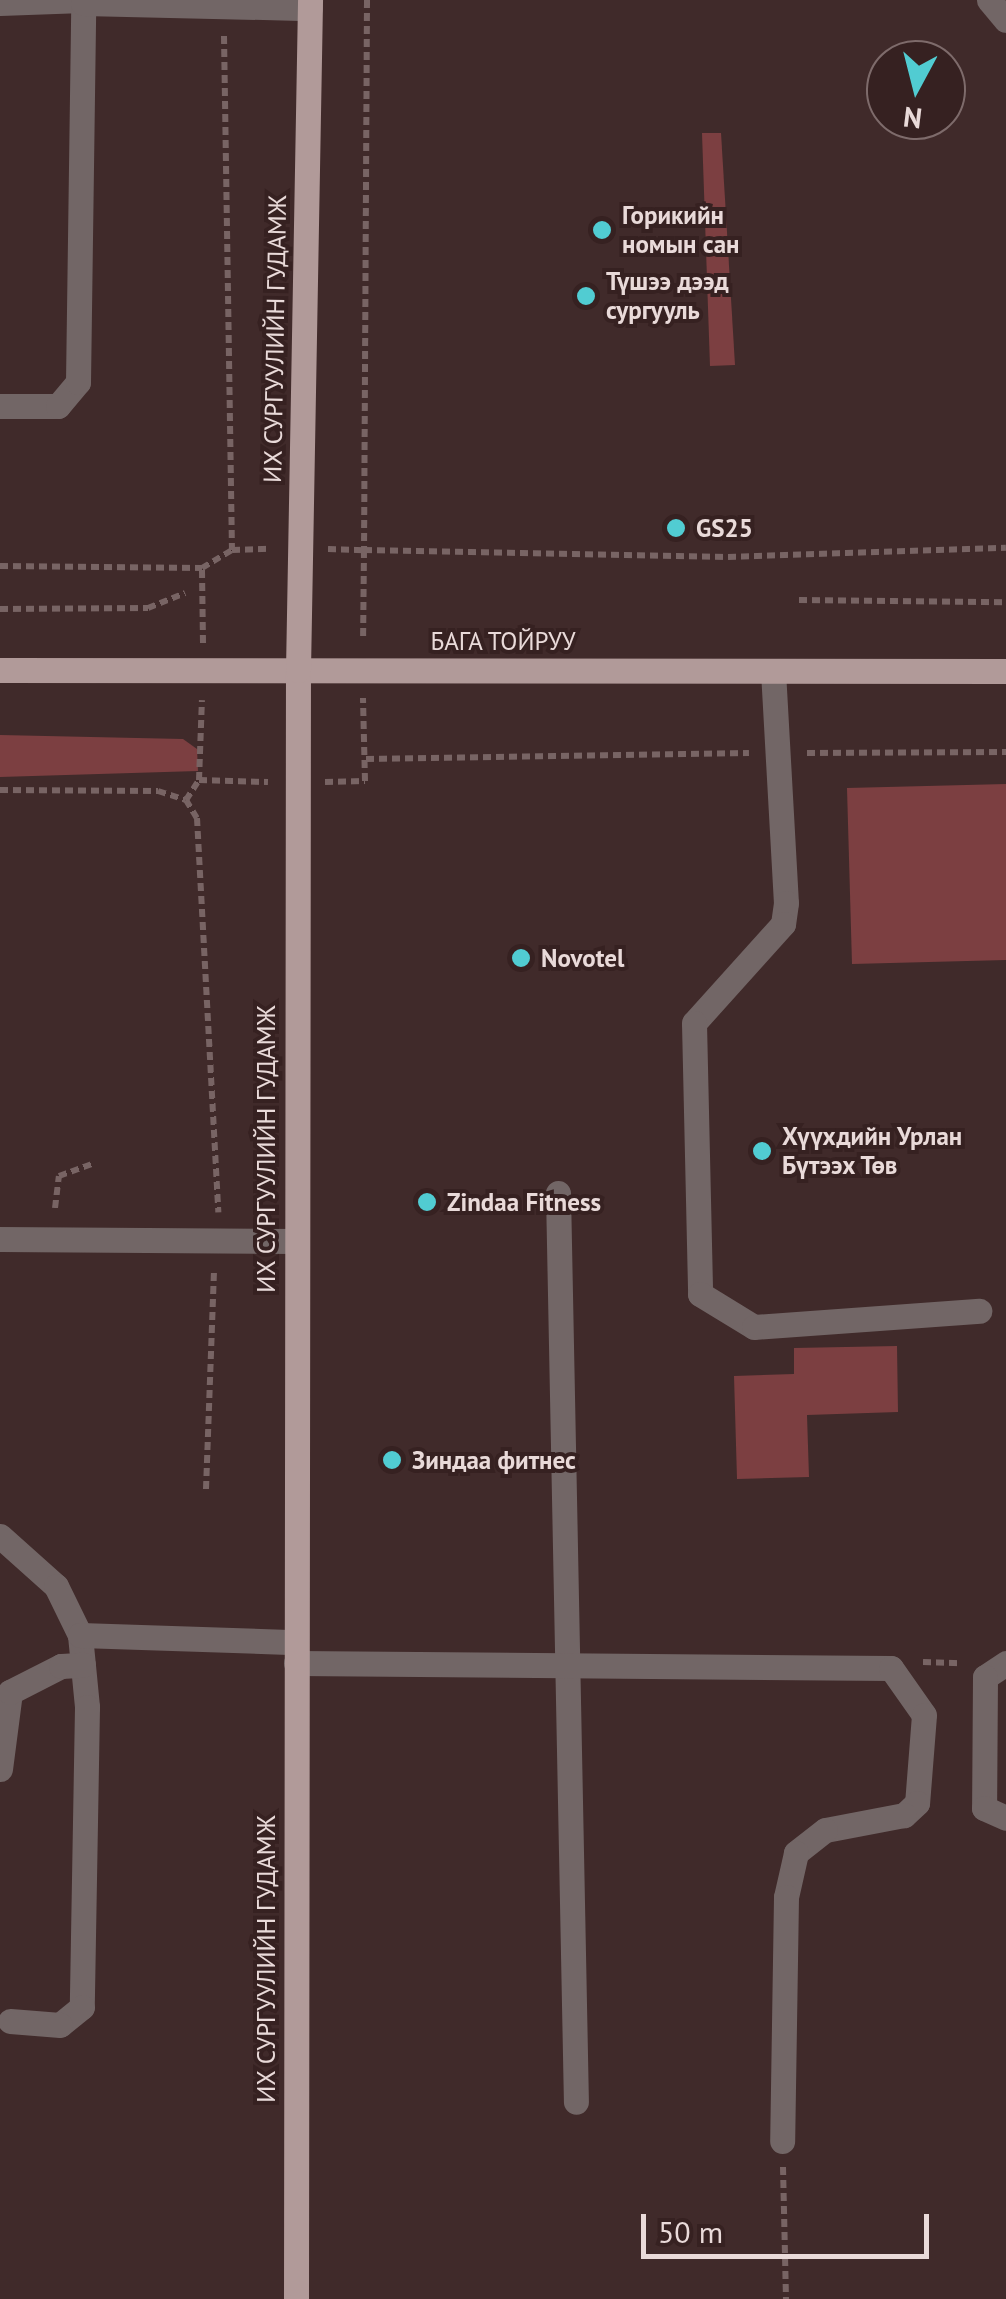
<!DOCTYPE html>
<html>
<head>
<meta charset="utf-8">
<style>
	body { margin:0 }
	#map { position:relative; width:1006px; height:2299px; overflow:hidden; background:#402a2a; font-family:"PT Sans",sans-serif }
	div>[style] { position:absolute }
	.green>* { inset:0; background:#7c3f41 }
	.path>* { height:6px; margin-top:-3px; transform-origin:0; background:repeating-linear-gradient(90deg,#786464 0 8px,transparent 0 13px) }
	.minor>* { height:25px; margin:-12.5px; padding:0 12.5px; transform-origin:12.5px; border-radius:12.5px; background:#726666 }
	.major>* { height:25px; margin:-12.5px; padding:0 12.5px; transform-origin:12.5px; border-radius:12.5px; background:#b19a99 }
	.dots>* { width:28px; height:28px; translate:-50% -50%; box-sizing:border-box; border:5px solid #362121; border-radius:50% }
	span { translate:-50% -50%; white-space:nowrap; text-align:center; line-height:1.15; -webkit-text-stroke:8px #362121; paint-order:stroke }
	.poi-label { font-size:25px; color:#e9dad9; font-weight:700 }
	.left { translate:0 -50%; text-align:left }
	.street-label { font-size:25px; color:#e9dad9 }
	.north { position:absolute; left:866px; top:40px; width:100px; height:100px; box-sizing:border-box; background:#362121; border:2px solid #7e6b6b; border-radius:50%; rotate:187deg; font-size:28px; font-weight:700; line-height:40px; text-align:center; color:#e9dad9 }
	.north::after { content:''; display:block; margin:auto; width:35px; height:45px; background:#51ccd2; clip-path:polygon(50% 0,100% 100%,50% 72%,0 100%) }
	.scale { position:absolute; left:641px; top:2214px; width:288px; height:45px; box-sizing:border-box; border:5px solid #e9dad9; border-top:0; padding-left:12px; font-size:30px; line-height:35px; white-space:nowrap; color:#e9dad9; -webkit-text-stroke:8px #362121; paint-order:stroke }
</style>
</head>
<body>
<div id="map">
	<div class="green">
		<div style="clip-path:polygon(702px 133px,721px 133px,735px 365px,710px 366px)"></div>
		<div style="clip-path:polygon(0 735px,183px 739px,197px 749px,198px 771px,0 777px)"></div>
		<div style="clip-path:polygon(1006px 784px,1006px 960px,852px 964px,847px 788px)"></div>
		<div style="clip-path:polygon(897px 1346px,898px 1412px,807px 1415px,809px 1477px,737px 1479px,734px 1376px,794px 1374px,794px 1348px)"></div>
	</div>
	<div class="path">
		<div style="left:367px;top:0;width:550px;rotate:90.31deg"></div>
		<div style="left:364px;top:550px;width:364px;rotate:1.1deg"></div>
		<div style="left:728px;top:557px;width:278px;rotate:-1.9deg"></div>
		<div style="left:224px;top:36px;width:514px;rotate:89.11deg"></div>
		<div style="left:328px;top:549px;width:36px;rotate:2deg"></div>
		<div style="left:364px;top:550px;width:91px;rotate:90.6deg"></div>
		<div style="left:0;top:566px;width:202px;rotate:0.6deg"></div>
		<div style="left:799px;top:600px;width:207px;rotate:0.6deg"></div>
		<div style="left:0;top:609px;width:148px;rotate:-0.4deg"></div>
		<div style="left:148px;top:608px;width:40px;rotate:-22deg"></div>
		<div style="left:203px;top:643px;width:75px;rotate:-90.8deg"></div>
		<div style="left:202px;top:568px;width:35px;rotate:-31deg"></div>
		<div style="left:232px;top:550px;width:38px;rotate:-2deg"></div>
		<div style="left:807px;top:753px;width:199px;rotate:-0.3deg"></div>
		<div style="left:366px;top:759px;width:383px;rotate:-0.9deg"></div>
		<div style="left:199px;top:780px;width:69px;rotate:1.7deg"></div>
		<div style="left:325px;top:782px;width:40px;rotate:-1.4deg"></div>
		<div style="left:365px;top:781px;width:83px;rotate:-91.4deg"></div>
		<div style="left:0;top:790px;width:158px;rotate:0.4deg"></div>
		<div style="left:158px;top:791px;width:29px;rotate:18deg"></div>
		<div style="left:186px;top:800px;width:21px;rotate:59deg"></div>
		<div style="left:197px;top:818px;width:395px;rotate:86.9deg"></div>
		<div style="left:186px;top:800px;width:24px;rotate:-57deg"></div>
		<div style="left:199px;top:780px;width:80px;rotate:-87.9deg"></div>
		<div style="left:55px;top:1208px;width:32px;rotate:-83deg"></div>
		<div style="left:59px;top:1176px;width:35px;rotate:-20deg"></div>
		<div style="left:206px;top:1489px;width:219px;rotate:-87.9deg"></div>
		<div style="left:923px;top:1662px;width:38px;rotate:2deg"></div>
		<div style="left:783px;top:2167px;width:132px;rotate:88.7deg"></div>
	</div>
	<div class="minor">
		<div style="left:989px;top:0;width:26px;rotate:50deg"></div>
		<div style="left:0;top:3px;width:83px;rotate:-2.1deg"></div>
		<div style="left:0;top:406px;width:58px"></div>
		<div style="left:58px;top:406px;width:31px;rotate:-50deg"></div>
		<div style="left:78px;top:382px;width:379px;rotate:-89.2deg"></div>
		<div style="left:83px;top:3px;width:227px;rotate:1.3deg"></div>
		<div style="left:773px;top:671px;width:232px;rotate:86.8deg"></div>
		<div style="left:786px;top:903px;width:21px;rotate:98deg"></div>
		<div style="left:783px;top:924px;width:133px;rotate:132deg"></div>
		<div style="left:694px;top:1023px;width:271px;rotate:88.7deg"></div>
		<div style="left:700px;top:1294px;width:63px;rotate:31.4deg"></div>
		<div style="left:754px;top:1327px;width:226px;rotate:-4.1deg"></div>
		<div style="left:558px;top:1193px;width:909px;rotate:88.87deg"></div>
		<div style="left:0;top:1239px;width:296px;rotate:0.4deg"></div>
		<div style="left:0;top:1536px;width:75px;rotate:41.8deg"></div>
		<div style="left:56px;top:1586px;width:55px;rotate:63.9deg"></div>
		<div style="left:80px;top:1635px;width:72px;rotate:84.4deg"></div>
		<div style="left:87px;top:1707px;width:300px;rotate:91deg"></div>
		<div style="left:82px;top:2007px;width:28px;rotate:141deg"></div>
		<div style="left:60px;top:2025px;width:50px;rotate:-175.4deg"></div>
		<div style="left:80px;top:1635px;width:216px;rotate:1.9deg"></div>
		<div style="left:296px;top:1663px;width:595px;rotate:0.48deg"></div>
		<div style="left:891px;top:1668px;width:57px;rotate:54.9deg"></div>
		<div style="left:924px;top:1715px;width:88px;rotate:94.5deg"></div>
		<div style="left:917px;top:1803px;width:18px;rotate:137deg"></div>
		<div style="left:904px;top:1815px;width:80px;rotate:169.2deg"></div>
		<div style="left:825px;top:1830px;width:37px;rotate:142deg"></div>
		<div style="left:796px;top:1853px;width:45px;rotate:102.8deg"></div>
		<div style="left:786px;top:1897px;width:244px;rotate:90.9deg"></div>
		<div style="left:1006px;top:1663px;width:25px;rotate:146deg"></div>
		<div style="left:985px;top:1677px;width:131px;rotate:90.4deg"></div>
		<div style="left:984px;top:1808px;width:24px;rotate:24deg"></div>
		<div style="left:0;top:1769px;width:78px;rotate:-82.6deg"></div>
		<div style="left:10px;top:1692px;width:57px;rotate:-27deg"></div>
		<div style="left:61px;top:1666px;width:22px;rotate:-3deg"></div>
	</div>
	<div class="major">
		<div style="left:0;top:670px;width:1006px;rotate:0.06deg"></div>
		<div style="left:296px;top:2299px;width:1629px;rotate:-89.93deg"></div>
		<div style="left:298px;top:670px;width:670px;rotate:-88.97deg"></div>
	</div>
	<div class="dots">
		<div style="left:602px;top:230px;background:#51ccd2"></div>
		<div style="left:586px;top:296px;background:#51ccd2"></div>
		<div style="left:676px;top:528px;background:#51ccd2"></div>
		<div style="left:521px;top:958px;background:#51ccd2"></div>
		<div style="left:762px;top:1151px;background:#51ccd2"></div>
		<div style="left:427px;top:1202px;background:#51ccd2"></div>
		<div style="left:392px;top:1460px;background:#51ccd2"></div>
	</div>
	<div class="poi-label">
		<span class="left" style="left:622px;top:230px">Горикийн<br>номын сан</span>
		<span class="left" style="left:606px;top:296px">Түшээ дээд<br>сургууль</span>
		<span class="left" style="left:696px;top:528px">GS25</span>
		<span class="left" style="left:541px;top:958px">Novotel</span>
		<span class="left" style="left:782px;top:1151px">Хүүхдийн Урлан<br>Бүтээх Төв</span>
		<span class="left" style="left:447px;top:1202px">Zindaa Fitness</span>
		<span class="left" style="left:412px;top:1460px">Зиндаа фитнес</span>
	</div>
	<div class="street-label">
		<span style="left:275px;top:339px;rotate:-89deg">ИХ СУРГУУЛИЙН ГУДАМЖ</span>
		<span style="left:503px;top:641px">БАГА ТОЙРУУ</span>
		<span style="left:266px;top:1149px;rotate:-90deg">ИХ СУРГУУЛИЙН ГУДАМЖ</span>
		<span style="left:266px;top:1959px;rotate:-90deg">ИХ СУРГУУЛИЙН ГУДАМЖ</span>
	</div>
	<div class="north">N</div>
	<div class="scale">50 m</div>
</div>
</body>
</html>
